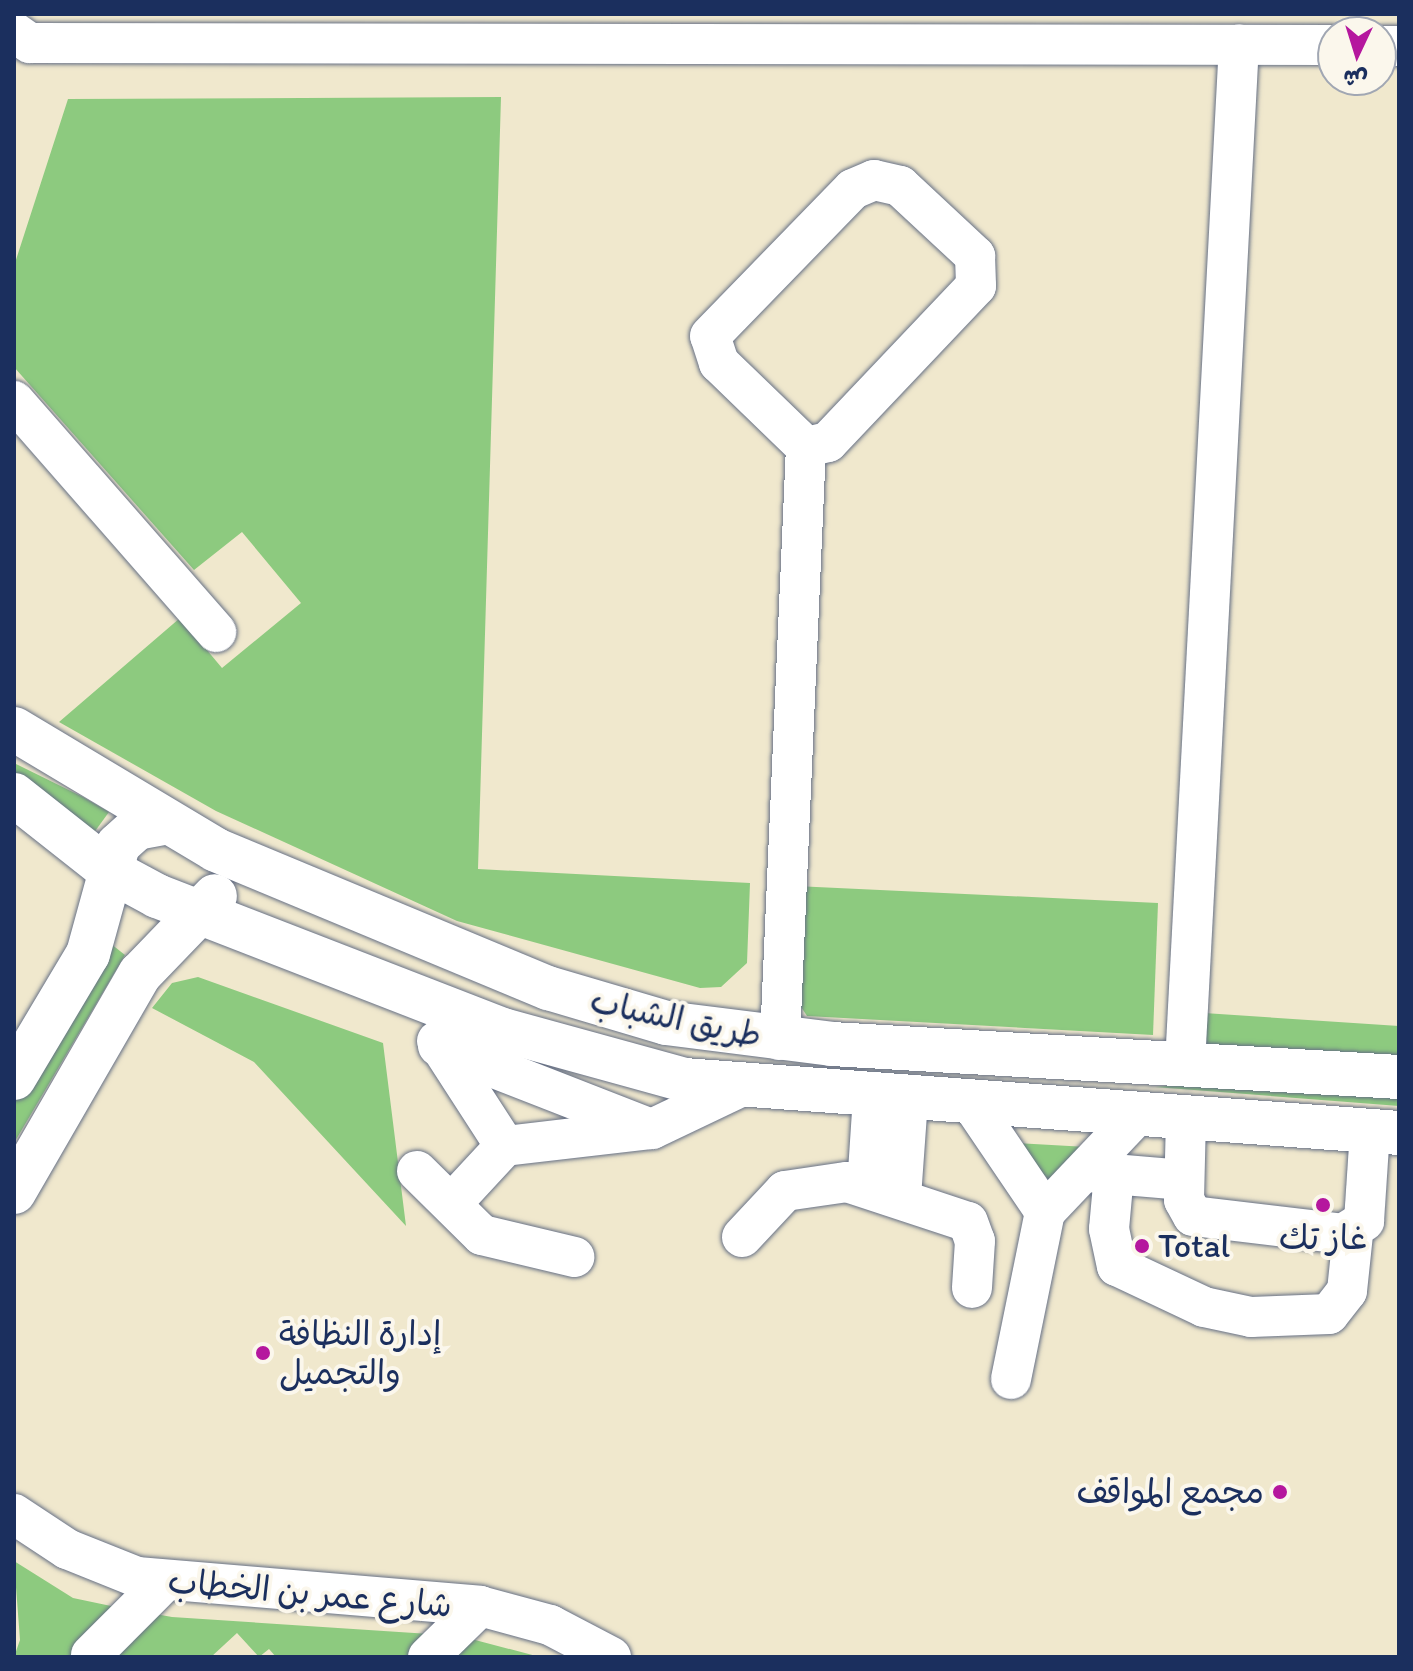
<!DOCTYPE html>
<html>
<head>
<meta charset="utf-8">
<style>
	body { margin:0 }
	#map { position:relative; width:1413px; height:1671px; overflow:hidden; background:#f0e8cd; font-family:Itim,"Playpen Sans Arabic",sans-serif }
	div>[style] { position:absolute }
	.green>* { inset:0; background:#8dca7f }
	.roads { filter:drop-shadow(0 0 2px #667085) drop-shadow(0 0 2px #667085) }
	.minor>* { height:40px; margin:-20px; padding:0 20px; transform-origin:20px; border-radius:20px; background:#fff }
	.major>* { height:44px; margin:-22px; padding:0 22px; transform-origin:22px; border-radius:22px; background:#fff }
	.dots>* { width:22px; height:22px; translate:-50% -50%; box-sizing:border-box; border:4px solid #fbf7ec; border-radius:50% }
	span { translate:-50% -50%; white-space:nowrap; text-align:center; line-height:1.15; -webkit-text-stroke:8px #fbf7ec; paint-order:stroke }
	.street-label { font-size:34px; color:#1b2f5e }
	.poi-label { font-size:34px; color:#1b2f5e }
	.left { translate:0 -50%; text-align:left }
	.right { translate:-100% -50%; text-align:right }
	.frame { position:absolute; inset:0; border:16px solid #1b2f5e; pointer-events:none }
	.north { position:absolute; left:1317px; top:16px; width:80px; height:80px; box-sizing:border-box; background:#fbf7ec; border:2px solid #a1a7b3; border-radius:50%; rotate:184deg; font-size:22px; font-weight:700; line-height:32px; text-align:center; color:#1b2f5e }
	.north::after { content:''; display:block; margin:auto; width:28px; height:36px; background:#b5179e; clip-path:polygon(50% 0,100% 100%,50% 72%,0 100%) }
</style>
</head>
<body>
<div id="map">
	<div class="green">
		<div style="clip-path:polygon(501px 97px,478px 869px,750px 883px,747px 963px,721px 987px,700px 988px,457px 921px,216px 811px,59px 722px,180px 618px,222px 668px,301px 603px,242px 532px,194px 570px,14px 367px,14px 266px,68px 99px)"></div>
		<div style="clip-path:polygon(14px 763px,83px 797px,109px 812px,93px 834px,14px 782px)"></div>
		<div style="clip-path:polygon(795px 886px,1158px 903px,1153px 1035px,807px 1016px,792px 993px)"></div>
		<div style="clip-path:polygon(101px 936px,125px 955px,14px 1143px,14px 1104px)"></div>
		<div style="clip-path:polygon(198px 977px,383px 1043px,406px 1226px,254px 1062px,152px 1008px,172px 983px)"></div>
		<div style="clip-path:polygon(1204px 1013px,1399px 1026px,1399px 1056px,1203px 1044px)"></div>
		<div style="clip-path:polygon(1238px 1080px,1399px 1085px,1399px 1106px,1155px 1087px)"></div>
		<div style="clip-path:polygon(1014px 1143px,1087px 1147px,1050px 1181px)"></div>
		<div style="clip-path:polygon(14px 1561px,73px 1598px,111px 1606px,172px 1617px,460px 1636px,540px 1657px,276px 1657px,269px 1649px,259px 1657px,237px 1633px,211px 1657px,14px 1657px,20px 1640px)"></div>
	</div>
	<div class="roads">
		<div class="minor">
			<div style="left:14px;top:32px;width:19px;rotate:35deg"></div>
			<div style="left:30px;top:43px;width:1303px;rotate:0.09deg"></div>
			<div style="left:1381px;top:46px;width:18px"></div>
			<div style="left:874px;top:180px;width:27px;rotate:13deg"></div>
			<div style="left:900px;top:186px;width:103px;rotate:43deg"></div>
			<div style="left:975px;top:256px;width:30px;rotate:88deg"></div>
			<div style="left:976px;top:286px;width:215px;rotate:133.5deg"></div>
			<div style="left:828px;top:442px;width:23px;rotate:167deg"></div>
			<div style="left:806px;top:447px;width:121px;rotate:-136deg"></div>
			<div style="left:719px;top:363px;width:28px;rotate:-108deg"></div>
			<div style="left:710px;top:336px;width:205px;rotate:-45.8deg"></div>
			<div style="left:853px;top:189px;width:23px;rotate:-23deg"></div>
			<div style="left:14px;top:401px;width:307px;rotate:48.8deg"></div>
			<div style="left:780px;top:1040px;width:594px;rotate:-87.49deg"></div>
			<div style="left:437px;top:1041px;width:125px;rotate:57.1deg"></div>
			<div style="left:438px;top:1046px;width:223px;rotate:21.3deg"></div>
			<div style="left:1185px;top:1064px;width:1021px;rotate:-86.97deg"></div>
			<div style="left:972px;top:1104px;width:130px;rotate:55.9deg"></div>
			<div style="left:1186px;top:1118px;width:82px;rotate:91.4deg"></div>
			<div style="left:1184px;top:1200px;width:18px;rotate:61deg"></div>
			<div style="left:1193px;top:1216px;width:151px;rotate:6.8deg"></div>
			<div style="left:1343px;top:1234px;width:25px;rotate:-32deg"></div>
			<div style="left:1364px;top:1221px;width:90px;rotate:-86.2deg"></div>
			<div style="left:417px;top:1171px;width:91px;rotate:44.6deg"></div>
			<div style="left:482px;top:1235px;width:95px;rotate:13.4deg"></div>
			<div style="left:1089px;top:1172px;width:95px;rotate:4.8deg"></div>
			<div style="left:1114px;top:1174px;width:55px;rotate:95.2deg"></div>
			<div style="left:1109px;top:1229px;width:38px;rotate:78deg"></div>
			<div style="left:1117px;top:1266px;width:96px;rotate:25.2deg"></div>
			<div style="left:1204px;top:1307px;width:48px;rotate:12deg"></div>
			<div style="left:1251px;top:1317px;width:78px;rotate:-2.2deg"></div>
			<div style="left:1329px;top:1314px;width:29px;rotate:-52deg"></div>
			<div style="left:1347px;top:1291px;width:57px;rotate:-84deg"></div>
			<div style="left:867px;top:1187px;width:90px;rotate:-86.2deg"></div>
			<div style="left:901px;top:1197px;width:97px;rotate:-85.9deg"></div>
			<div style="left:454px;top:1201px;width:75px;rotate:-47.2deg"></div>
			<div style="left:505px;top:1146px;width:148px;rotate:-6.6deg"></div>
			<div style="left:652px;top:1129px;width:100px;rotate:-25.5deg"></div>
			<div style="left:742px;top:1237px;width:63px;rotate:-46.9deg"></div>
			<div style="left:785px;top:1191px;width:63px;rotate:-8.3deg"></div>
			<div style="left:847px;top:1182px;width:127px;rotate:18.3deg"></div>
			<div style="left:968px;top:1222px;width:20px;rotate:70deg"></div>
			<div style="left:975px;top:1241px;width:47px;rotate:93.7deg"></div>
			<div style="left:1011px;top:1379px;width:170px;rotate:-78.5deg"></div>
			<div style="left:1045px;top:1212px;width:134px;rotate:-46.5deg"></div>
			<div style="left:14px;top:1514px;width:64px;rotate:33.4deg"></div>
			<div style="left:67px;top:1549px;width:75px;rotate:21.8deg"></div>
			<div style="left:137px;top:1577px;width:344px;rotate:4.8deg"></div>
			<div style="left:480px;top:1606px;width:73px;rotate:15.2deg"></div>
			<div style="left:550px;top:1625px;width:69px;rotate:27.7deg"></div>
			<div style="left:91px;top:1655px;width:102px;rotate:-45deg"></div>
			<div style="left:428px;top:1657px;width:73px;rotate:-44.4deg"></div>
		</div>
		<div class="major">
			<div style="left:14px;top:729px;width:235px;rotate:30.9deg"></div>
			<div style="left:216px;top:850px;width:360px;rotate:22.6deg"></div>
			<div style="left:548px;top:988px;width:123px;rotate:16.5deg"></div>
			<div style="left:666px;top:1023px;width:167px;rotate:7.2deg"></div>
			<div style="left:832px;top:1044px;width:568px;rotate:3.33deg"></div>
			<div style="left:14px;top:795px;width:121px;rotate:38.3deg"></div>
			<div style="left:109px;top:870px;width:55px;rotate:28.4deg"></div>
			<div style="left:157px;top:896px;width:371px;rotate:21.2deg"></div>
			<div style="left:503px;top:1030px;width:188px;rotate:15.4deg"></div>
			<div style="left:684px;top:1080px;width:717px;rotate:4.24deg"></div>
			<div style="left:14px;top:1078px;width:144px;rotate:-59.2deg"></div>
			<div style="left:88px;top:954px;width:113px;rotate:-74.6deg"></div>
			<div style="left:118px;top:845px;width:25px;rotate:-42deg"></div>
			<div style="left:137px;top:828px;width:26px;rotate:-11deg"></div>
			<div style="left:14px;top:1192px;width:252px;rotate:-60deg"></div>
			<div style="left:140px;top:974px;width:108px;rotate:-46.1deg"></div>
		</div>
	</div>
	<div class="dots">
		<div style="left:1323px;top:1205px;background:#b5179e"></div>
		<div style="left:1142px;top:1246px;background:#b5179e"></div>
		<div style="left:263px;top:1353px;background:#b5179e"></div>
		<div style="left:1280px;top:1492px;background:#b5179e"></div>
	</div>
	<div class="street-label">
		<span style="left:676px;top:1018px;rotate:12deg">طريق الشباب</span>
		<span style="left:310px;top:1593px;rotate:5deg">شارع عمر بن الخطاب</span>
	</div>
	<div class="poi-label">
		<span style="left:1323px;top:1238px">غاز تك</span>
		<span class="left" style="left:1158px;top:1246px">Total</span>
		<span class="left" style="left:279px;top:1353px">إدارة النظافة<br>والتجميل</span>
		<span class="right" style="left:1264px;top:1492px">مجمع المواقف</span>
	</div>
	<div class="frame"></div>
	<div class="north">ش</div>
</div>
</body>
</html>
